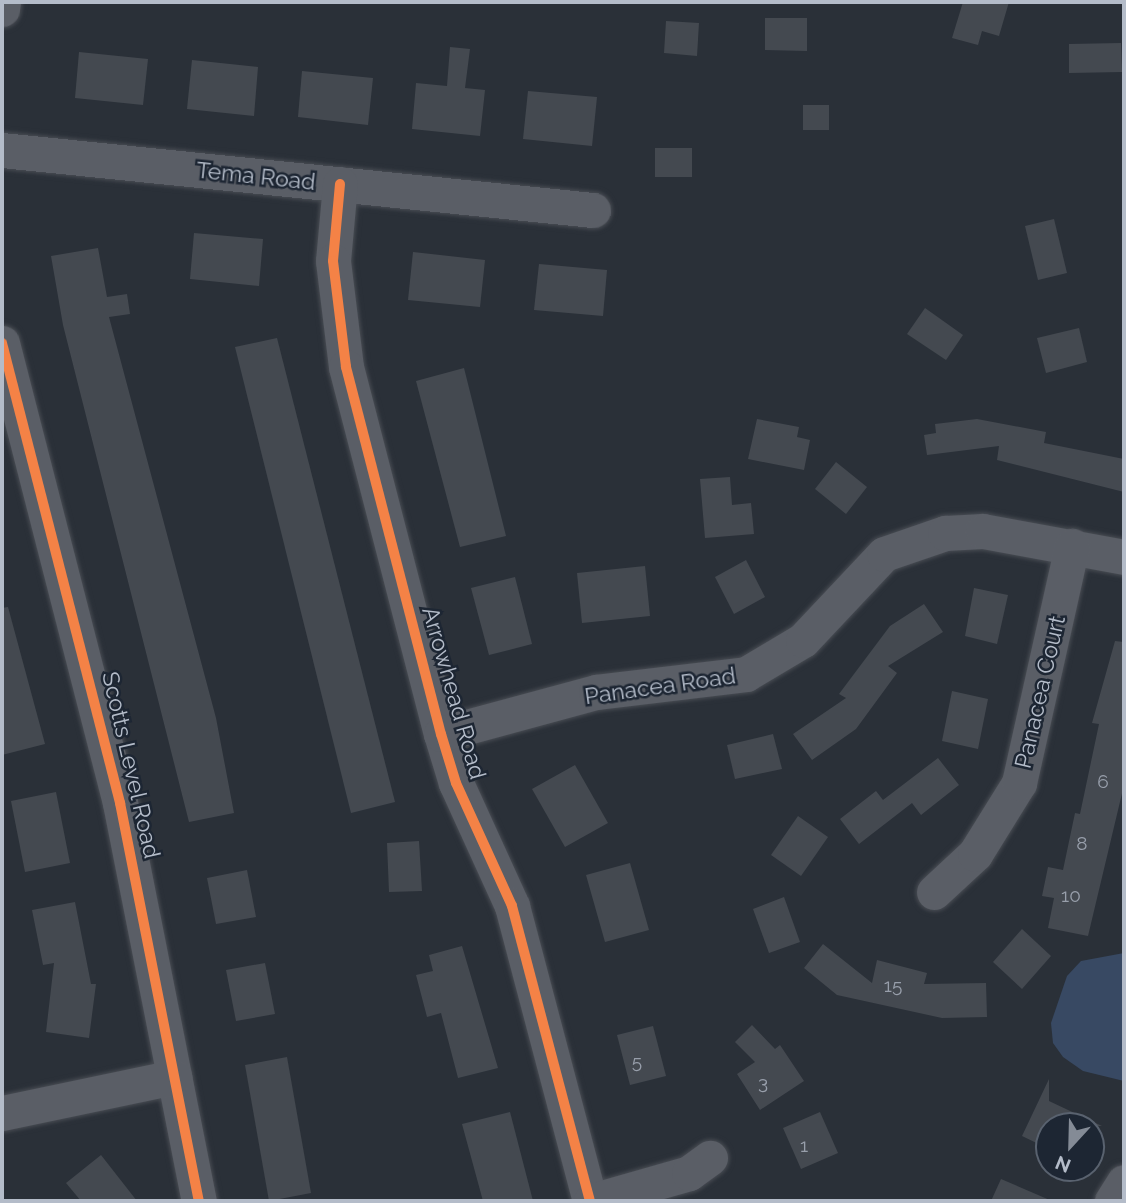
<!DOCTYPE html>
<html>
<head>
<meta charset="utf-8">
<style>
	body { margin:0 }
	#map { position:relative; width:1126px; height:1203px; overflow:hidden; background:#2a3038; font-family:Raleway,sans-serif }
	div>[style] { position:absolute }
	.water>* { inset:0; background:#384963 }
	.building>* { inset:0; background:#444950 }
	.roads { filter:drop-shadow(0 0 2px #484c53) drop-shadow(0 0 2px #484c53) }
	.minor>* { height:35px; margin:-17.5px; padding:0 17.5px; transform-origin:17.5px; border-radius:17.5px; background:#5a5e66 }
	.cycleway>* { height:10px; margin:-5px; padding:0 5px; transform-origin:5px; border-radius:5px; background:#f48246 }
	span { translate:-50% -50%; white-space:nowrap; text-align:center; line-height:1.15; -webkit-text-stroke:5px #1d2633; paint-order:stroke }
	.number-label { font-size:19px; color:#989fab }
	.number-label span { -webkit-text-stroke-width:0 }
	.street-label { font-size:23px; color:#b4bcc9 }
	.frame { position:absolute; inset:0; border:4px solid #b4bcc9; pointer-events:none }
	.north { position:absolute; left:1035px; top:1112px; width:70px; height:70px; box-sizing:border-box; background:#1d2633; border:2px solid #59626f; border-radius:50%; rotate:202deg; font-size:19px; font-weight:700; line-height:28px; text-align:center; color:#b4bcc9 }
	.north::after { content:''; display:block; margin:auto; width:24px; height:32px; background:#848b96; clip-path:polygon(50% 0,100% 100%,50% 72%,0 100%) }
</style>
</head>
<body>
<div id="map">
	<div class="water">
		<div style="clip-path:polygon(1124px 953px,1124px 1081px,1083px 1071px,1063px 1057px,1053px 1043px,1051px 1023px,1067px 976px,1081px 961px)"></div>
	</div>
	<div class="building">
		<div style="clip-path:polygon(963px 2px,1009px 2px,999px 36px,982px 31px,978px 45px,952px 38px)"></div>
		<div style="clip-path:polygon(765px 18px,807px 18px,807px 51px,765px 50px)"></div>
		<div style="clip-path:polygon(666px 21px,699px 23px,697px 56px,664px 53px)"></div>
		<div style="clip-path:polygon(1121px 43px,1122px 72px,1069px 73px,1069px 44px)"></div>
		<div style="clip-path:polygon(450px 47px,470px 49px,465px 88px,485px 90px,480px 136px,412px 129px,416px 83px,447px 86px)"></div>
		<div style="clip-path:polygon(79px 52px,148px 59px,143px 105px,75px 98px)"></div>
		<div style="clip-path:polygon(192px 60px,258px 67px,254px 116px,187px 109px)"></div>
		<div style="clip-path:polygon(302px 71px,373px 78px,368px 125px,298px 117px)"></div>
		<div style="clip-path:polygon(528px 91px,597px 97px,592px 146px,523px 139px)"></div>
		<div style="clip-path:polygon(803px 105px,829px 105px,829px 130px,803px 130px)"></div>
		<div style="clip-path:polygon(655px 148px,692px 148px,692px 177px,655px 177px)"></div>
		<div style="clip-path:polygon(1054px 219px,1067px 273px,1038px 280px,1025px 226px)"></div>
		<div style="clip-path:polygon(194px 233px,263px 239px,259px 286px,190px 279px)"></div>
		<div style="clip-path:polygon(98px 248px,107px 297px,127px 294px,130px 314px,109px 317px,216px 718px,234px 813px,189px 822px,63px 325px,51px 256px)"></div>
		<div style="clip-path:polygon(413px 252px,485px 260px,480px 307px,408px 300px)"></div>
		<div style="clip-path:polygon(539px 264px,607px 270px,603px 316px,534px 310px)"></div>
		<div style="clip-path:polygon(925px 308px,963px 335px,946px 360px,907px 334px)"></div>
		<div style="clip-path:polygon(1079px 328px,1087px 362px,1046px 373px,1037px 338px)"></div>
		<div style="clip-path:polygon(277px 338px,395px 802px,351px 813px,235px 347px)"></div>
		<div style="clip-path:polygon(464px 368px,506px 536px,460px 547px,416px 381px)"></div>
		<div style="clip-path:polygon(757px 419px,799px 427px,797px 437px,810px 440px,804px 470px,748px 459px)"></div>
		<div style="clip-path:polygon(977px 419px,1046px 432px,1044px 443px,1124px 459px,1124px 492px,997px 460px,999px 446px,927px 455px,924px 435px,936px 433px,935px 424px)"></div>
		<div style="clip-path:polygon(836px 462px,867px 487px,846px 514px,815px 489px)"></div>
		<div style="clip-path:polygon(730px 477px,732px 505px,751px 503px,754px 534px,705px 538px,700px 479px)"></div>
		<div style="clip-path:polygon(746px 560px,765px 597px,734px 614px,715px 577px)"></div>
		<div style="clip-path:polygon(645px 566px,650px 616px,582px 623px,577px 573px)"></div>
		<div style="clip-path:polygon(515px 577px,532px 644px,489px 655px,471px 588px)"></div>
		<div style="clip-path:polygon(974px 588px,1008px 595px,997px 644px,965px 636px)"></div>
		<div style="clip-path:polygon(924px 604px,943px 632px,888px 666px,897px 673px,856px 729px,812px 760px,793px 734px,846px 698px,839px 694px,890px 626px)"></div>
		<div style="clip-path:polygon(8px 607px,45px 744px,2px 755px,2px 608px)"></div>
		<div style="clip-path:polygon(1115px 641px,1124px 642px,1124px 785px,1088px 936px,1048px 928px,1054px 898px,1042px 896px,1048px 867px,1063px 870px,1075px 813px,1080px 814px,1099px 724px,1092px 723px)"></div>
		<div style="clip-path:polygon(952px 691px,988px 699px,978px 749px,942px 741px)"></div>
		<div style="clip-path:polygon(773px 734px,782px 769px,735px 779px,727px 745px)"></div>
		<div style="clip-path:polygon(938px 758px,959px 785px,921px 815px,912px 803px,859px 844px,840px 819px,876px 791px,883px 800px)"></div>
		<div style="clip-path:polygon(575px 765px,608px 823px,565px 847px,532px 789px)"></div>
		<div style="clip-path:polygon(56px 792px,70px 863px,25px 872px,11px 801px)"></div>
		<div style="clip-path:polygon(798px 816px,828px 837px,801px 876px,771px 855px)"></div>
		<div style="clip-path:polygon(419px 841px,422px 891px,389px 892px,387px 843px)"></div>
		<div style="clip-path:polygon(630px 863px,649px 930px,605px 942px,586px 875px)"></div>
		<div style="clip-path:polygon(247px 870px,256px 917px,216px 924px,207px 878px)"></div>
		<div style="clip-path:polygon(784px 897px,800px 942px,769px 953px,753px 909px)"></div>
		<div style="clip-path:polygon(75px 902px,91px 984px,96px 984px,89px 1038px,46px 1032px,54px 963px,43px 965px,32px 910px)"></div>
		<div style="clip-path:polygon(1022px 929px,1051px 956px,1022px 989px,993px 962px)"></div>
		<div style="clip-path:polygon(823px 944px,872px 983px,877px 960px,927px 973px,924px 984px,986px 983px,987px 1017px,942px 1018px,837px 995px,804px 968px)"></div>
		<div style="clip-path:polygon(462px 946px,498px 1068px,458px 1078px,441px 1013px,427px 1017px,416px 975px,433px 971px,429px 955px)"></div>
		<div style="clip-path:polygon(265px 963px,275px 1014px,236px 1021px,226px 970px)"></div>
		<div style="clip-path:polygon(752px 1025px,775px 1049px,780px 1045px,804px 1081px,760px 1110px,737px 1074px,755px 1062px,735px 1042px)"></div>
		<div style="clip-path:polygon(653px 1026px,666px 1076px,630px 1085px,617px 1035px)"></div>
		<div style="clip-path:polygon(287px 1057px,311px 1193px,269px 1201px,245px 1065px)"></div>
		<div style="clip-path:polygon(1049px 1079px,1049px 1101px,1102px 1126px,1049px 1126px,1049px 1149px,1022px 1136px)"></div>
		<div style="clip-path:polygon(510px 1112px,533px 1201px,483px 1201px,462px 1124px)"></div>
		<div style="clip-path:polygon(820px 1112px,838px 1153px,801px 1169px,783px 1128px)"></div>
		<div style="clip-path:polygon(101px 1155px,137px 1201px,81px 1201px,66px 1183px)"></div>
		<div style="clip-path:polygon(1001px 1179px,1052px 1201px,991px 1201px)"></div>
	</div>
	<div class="roads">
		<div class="minor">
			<div style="left:2px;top:9px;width:7px;rotate:-82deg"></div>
			<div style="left:2px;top:150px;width:594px;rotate:5.8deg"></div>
			<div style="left:340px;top:184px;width:77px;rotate:95.2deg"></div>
			<div style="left:333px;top:261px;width:107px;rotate:83deg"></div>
			<div style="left:346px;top:367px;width:379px;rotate:75.5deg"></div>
			<div style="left:441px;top:734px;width:51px;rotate:73deg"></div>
			<div style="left:456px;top:783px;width:135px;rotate:65.5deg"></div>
			<div style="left:512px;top:906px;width:305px;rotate:75.2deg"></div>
			<div style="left:2px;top:343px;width:475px;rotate:75.6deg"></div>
			<div style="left:120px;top:803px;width:406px;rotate:78.8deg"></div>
			<div style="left:441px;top:734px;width:161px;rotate:-15.2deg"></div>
			<div style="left:596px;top:692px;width:151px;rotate:-6.8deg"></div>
			<div style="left:746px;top:674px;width:66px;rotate:-30.8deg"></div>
			<div style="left:803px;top:640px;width:118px;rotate:-46.7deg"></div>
			<div style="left:884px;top:554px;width:65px;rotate:-19deg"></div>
			<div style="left:945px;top:533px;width:38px;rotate:-3deg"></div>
			<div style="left:983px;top:531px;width:143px;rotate:10.4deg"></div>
			<div style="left:934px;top:892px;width:56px;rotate:-42.8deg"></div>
			<div style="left:975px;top:854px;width:84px;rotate:-58.2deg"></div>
			<div style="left:1019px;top:783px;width:243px;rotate:-77.4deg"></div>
			<div style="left:2px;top:1113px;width:176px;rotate:-11.8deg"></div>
			<div style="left:591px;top:1201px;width:102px;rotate:-15.9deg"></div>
			<div style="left:689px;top:1173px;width:26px;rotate:-36deg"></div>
			<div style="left:1112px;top:1201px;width:22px;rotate:-58deg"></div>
		</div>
	</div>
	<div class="cycleway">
		<div style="left:340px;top:184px;width:77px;rotate:95.2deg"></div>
		<div style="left:333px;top:261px;width:107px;rotate:83deg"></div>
		<div style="left:346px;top:367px;width:379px;rotate:75.5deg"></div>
		<div style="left:441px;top:734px;width:51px;rotate:73deg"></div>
		<div style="left:456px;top:783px;width:135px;rotate:65.5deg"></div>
		<div style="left:512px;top:906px;width:305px;rotate:75.2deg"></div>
		<div style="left:2px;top:343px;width:475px;rotate:75.6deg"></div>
		<div style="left:120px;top:803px;width:406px;rotate:78.8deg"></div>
	</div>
	<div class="number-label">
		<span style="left:1103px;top:782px">6</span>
		<span style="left:1082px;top:844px">8</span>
		<span style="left:1071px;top:896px">10</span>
		<span style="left:893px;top:986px">15</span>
		<span style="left:637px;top:1062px">5</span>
		<span style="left:763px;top:1083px">3</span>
		<span style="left:804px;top:1146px">1</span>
	</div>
	<div class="street-label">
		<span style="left:256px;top:176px;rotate:6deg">Tema Road</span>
		<span style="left:660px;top:686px;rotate:-8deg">Panacea Road</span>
		<span style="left:1040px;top:692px;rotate:-77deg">Panacea Court</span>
		<span style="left:454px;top:693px;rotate:74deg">Arrowhead Road</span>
		<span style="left:131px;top:765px;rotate:77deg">Scotts Level Road</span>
	</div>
	<div class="frame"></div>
	<div class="north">N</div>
</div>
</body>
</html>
